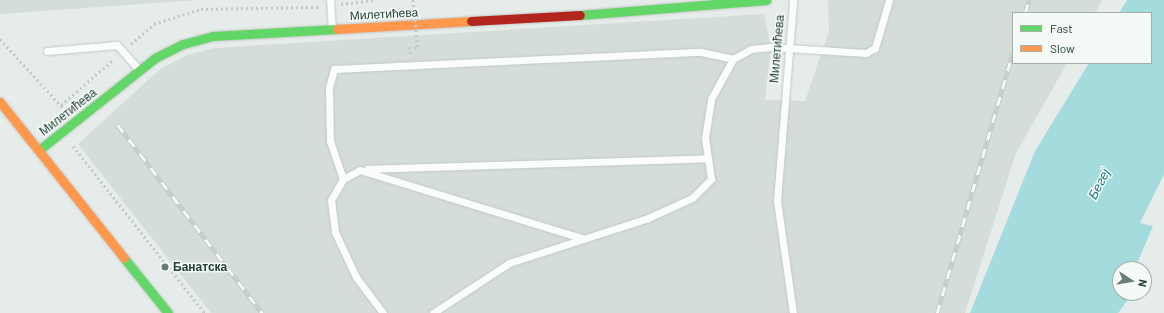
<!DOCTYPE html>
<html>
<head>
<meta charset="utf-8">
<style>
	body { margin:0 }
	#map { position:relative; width:1164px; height:313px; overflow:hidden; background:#e6ece9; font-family:Barlow,sans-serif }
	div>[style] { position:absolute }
	.built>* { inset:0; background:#d4ddd8 }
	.water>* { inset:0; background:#a4dbdc }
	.path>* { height:2.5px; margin-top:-1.25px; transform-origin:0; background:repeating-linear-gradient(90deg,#c2cbc6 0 2px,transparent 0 5px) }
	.roads { filter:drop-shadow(0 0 1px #c3c9c6) drop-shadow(0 0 1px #c3c9c6) }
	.lane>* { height:7px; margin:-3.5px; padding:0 3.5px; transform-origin:3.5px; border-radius:3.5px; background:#fbfcfc }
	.fast>* { height:9px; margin:-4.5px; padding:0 4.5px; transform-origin:4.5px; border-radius:4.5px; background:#63d668 }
	.slow>* { height:9px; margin:-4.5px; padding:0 4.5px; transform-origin:4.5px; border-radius:4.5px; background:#ff974d }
	.jam>* { height:9px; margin:-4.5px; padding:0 4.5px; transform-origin:4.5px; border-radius:4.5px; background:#b3261e }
	.rail>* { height:4.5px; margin-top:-2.25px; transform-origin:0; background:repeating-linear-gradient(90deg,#f5faf7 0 9px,#c7cdca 0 18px); box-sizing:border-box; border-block:1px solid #c7cdca }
	.path-bridge>* { height:2.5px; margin-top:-1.25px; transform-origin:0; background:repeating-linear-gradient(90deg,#c2cbc6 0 2px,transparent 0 5px) }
	.dots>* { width:11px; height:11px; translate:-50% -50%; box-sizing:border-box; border:2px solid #f5faf7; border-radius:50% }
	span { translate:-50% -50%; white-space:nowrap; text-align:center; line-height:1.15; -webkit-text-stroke:3px #f5faf7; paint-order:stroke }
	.street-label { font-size:12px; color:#224135 }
	.poi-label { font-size:12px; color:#224135; font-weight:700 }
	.left { translate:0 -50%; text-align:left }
	.water-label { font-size:13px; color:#177d82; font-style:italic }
	.legend { position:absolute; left:1012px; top:12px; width:140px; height:52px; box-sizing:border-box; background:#f5faf7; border:1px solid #a1b0a9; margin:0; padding:5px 7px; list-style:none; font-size:12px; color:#224135 }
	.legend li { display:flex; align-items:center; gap:8px; height:20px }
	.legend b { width:20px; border:1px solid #a1b0a9 }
	.north { position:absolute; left:1112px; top:261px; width:40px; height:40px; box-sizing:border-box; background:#f5faf7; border:1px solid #a1b0a9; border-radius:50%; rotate:102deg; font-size:11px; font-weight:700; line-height:16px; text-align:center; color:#224135 }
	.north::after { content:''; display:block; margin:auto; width:14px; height:18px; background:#677d74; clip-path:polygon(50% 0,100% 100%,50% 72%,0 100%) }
</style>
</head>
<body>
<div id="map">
	<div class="built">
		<div style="clip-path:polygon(0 0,197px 0,0 14px)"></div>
		<div style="clip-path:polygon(828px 0,1102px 0,1095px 13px,1013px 13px,1013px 63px,1067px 63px,1016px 153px,965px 313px,211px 313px,78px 144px,159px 70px,185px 56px,214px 48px,764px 14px,771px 47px,765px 100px,805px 101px,829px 31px)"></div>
	</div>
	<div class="water">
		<div style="clip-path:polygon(1127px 0,1164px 0,1164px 174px,1140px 223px,1153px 226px,1136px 266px,1120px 269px,1120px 293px,1124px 293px,1127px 301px,1118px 313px,970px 313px,1035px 151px,1089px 63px,1151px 63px,1151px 13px,1119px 13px)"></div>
	</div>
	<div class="path">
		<div style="left:341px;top:4px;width:32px;rotate:-7deg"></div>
		<div style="left:0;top:39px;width:93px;rotate:47.6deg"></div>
		<div style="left:131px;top:44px;width:30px;rotate:-41deg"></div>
		<div style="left:154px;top:24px;width:49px;rotate:-17.7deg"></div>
		<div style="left:201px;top:9px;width:117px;rotate:-1deg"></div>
		<div style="left:410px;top:54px;width:6px;rotate:-99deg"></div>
		<div style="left:409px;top:48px;width:9px;rotate:-6deg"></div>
		<div style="left:61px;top:105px;width:70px;rotate:-41deg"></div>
		<div style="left:73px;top:146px;width:213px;rotate:51.7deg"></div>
	</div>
	<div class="roads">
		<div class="lane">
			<div style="left:330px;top:0;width:28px;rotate:86deg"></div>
			<div style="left:47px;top:51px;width:70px;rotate:-4.9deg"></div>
			<div style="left:117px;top:45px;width:31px;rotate:48deg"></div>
			<div style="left:367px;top:169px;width:341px;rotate:-1.8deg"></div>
			<div style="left:343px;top:179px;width:40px;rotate:-108.9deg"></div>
			<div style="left:330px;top:141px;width:54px;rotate:-91.1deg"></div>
			<div style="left:329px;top:87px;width:19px;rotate:-74deg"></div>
			<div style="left:334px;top:69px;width:367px;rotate:-2.7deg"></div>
			<div style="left:701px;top:52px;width:33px;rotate:12deg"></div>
			<div style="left:383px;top:313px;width:45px;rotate:-126.9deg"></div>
			<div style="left:356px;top:277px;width:50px;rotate:-115deg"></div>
			<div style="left:335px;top:232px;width:32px;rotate:-97deg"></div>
			<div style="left:331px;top:200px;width:24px;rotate:-60deg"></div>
			<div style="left:343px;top:179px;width:19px;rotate:-28deg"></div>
			<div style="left:360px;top:170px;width:231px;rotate:17.1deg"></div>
			<div style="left:433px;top:313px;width:91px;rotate:-33.3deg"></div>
			<div style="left:509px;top:263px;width:146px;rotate:-17.9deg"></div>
			<div style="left:648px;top:218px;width:48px;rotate:-24.4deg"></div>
			<div style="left:692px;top:198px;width:27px;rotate:-45deg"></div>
			<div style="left:711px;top:179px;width:41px;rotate:-98.3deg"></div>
			<div style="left:705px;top:138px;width:39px;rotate:-81deg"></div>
			<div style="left:711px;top:99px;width:46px;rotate:-61.2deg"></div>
			<div style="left:733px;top:59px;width:21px;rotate:-29deg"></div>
			<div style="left:751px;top:49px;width:20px;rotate:-6deg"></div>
			<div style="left:771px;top:47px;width:95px;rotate:3.6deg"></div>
			<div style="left:866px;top:53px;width:10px;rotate:-29deg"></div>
			<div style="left:875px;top:48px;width:50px;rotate:-73.7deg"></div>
			<div style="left:793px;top:313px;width:113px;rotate:-98.1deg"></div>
			<div style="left:777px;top:201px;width:202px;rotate:-85.4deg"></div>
		</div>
		<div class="fast">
			<div style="left:580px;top:15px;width:187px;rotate:-4.6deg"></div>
			<div style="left:39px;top:150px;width:148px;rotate:-38.4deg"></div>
			<div style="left:155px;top:58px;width:31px;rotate:-27deg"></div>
			<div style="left:183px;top:44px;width:31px;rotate:-15deg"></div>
			<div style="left:213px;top:36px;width:124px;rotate:-3.2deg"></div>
			<div style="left:124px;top:258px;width:70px;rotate:51.3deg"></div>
		</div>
		<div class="slow">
			<div style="left:337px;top:29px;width:134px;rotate:-3.4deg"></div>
			<div style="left:0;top:102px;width:199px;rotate:51.5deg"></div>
		</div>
		<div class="jam">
			<div style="left:471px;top:21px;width:109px;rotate:-3.2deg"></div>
		</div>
	</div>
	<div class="rail">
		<div style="left:1025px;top:13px;width:14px;rotate:-73deg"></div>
		<div style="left:118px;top:125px;width:237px;rotate:52.5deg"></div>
		<div style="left:937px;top:313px;width:272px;rotate:-73.8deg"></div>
	</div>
	<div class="path-bridge">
		<div style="left:413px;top:0;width:47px;rotate:83.9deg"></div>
	</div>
	<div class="dots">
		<div style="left:165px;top:267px;background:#677d74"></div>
	</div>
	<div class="street-label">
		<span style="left:384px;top:14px;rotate:-3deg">Милетићева</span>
		<span style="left:777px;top:49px;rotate:-85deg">Милетићева</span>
		<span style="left:68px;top:112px;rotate:-38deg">Милетићева</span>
	</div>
	<div class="poi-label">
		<span class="left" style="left:173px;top:267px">Банатска</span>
	</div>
	<div class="water-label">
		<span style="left:1099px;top:184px;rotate:-63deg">Бегеј</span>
	</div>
	<ul class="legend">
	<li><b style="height:5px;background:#63d668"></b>Fast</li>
	<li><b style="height:5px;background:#ff974d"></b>Slow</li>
	</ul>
	<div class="north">N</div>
</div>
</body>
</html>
